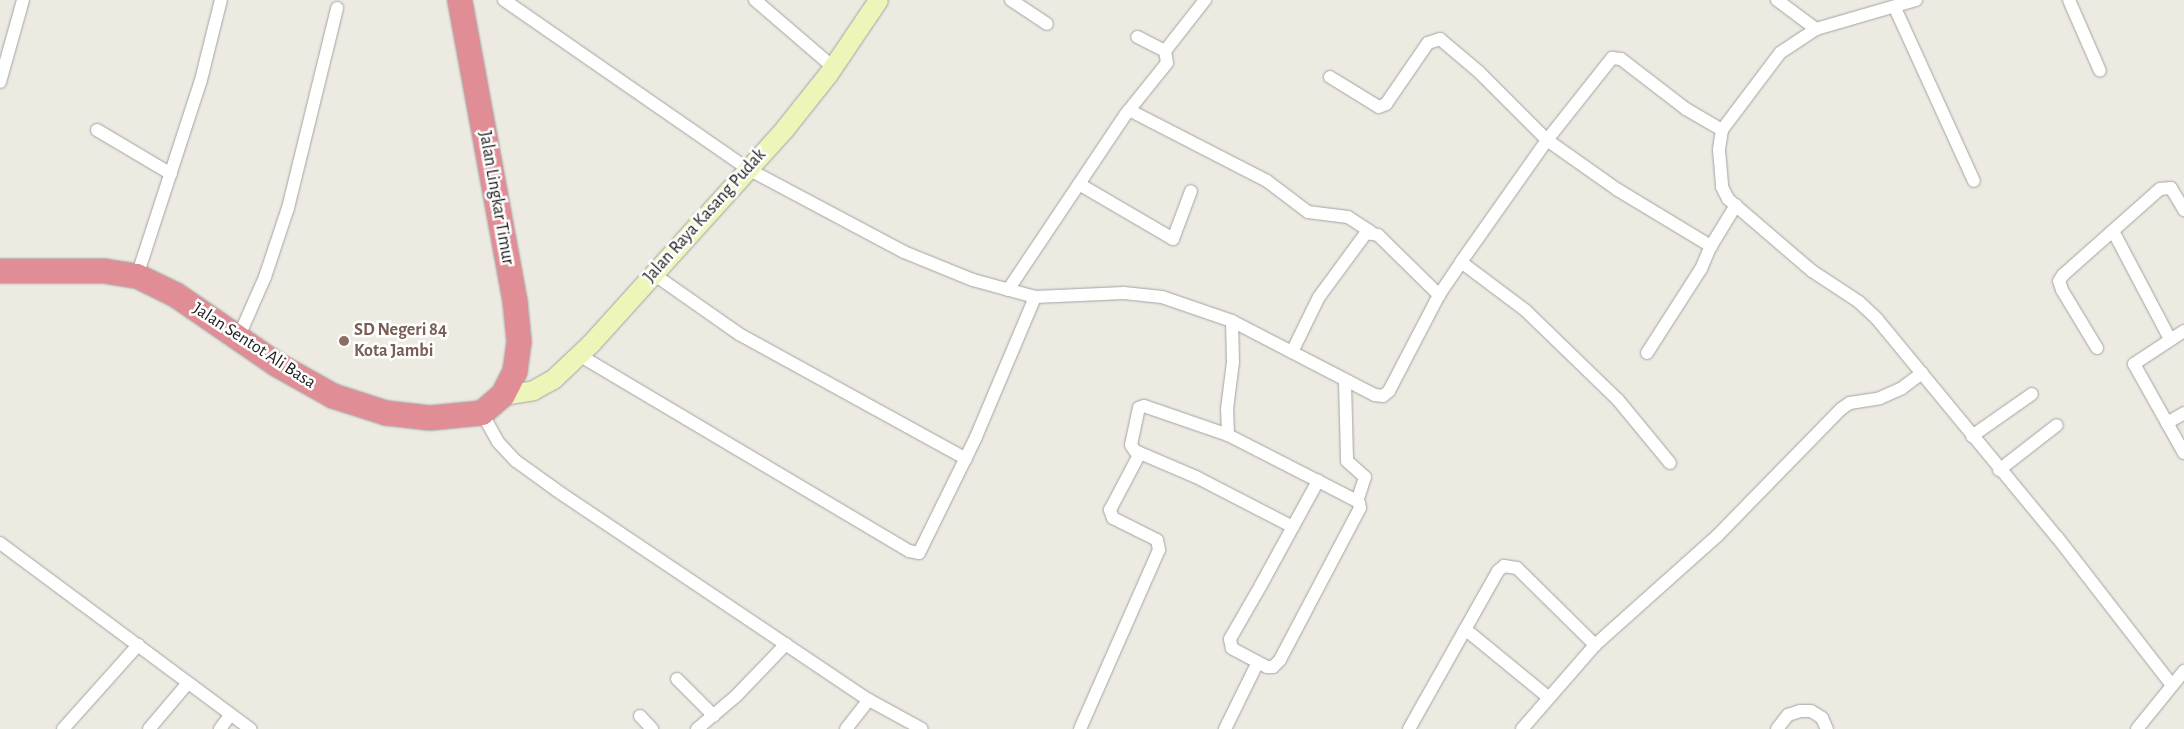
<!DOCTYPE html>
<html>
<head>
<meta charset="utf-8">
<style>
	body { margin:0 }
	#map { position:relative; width:2184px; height:729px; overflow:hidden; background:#edeae2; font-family:"Alegreya Sans",sans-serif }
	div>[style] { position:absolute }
	.roads { filter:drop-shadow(0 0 1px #a3a3a3) drop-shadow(0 0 1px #a3a3a3) }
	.street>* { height:12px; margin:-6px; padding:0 6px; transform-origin:6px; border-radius:6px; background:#fff }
	.secondary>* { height:19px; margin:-9.5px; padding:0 9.5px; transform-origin:9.5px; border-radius:9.5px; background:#edf5b8 }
	.highway>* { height:24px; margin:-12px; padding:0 12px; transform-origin:12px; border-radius:12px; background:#e08d96 }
	.dots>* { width:14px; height:14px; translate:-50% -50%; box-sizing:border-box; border:2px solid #fff; border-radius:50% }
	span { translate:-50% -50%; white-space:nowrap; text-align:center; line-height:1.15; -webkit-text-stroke:5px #fff; paint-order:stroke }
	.street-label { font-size:18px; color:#1c1c1c }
	.education-label { font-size:18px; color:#785e54; font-weight:700 }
	.left { translate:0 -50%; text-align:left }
</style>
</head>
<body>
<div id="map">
	<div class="roads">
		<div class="street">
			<div style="left:504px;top:0;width:297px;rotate:34.7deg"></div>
			<div style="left:748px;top:169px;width:177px;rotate:28deg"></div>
			<div style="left:904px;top:252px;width:74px;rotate:22.1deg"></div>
			<div style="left:973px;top:280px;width:64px;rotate:15.3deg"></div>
			<div style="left:1035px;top:297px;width:89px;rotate:-2.6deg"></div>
			<div style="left:1124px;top:293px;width:38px;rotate:6deg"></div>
			<div style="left:1162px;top:297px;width:74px;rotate:18.9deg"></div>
			<div style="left:1232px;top:321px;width:161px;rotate:27.4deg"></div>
			<div style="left:1375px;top:395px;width:8px;rotate:7deg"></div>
			<div style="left:1383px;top:396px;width:8px;rotate:-40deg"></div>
			<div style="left:1389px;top:391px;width:108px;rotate:-62.5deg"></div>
			<div style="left:1439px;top:295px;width:40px;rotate:-56deg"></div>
			<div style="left:755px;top:0;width:103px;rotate:40.7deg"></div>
			<div style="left:1011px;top:0;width:43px;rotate:33.7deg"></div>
			<div style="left:1777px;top:0;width:49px;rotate:36.6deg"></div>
			<div style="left:1916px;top:0;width:104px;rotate:163.8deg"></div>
			<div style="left:1816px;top:29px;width:43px;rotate:146.3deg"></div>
			<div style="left:1780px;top:53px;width:96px;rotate:127deg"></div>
			<div style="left:1722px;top:130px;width:20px;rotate:99deg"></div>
			<div style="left:1719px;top:150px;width:37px;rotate:85deg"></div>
			<div style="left:1722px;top:187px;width:13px;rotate:63deg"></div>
			<div style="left:1728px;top:199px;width:111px;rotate:40.6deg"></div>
			<div style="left:1812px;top:271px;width:56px;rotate:33.4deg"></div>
			<div style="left:1859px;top:302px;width:25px;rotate:43deg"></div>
			<div style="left:1877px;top:319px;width:283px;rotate:50.5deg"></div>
			<div style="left:2057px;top:537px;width:187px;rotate:52.2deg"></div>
			<div style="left:2069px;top:0;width:77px;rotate:66.4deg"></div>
			<div style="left:1895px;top:8px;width:190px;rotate:65.5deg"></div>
			<div style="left:1165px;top:51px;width:65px;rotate:-51.9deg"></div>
			<div style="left:1330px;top:77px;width:57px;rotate:31.5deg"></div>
			<div style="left:1379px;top:107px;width:8px;rotate:-23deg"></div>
			<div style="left:1386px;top:104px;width:74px;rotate:-55.5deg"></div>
			<div style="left:1428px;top:43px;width:13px;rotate:-18deg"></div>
			<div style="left:1440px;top:39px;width:51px;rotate:40.2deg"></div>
			<div style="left:1479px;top:72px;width:96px;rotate:45deg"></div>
			<div style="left:1547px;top:140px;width:87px;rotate:35.2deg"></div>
			<div style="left:1618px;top:190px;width:109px;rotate:31.1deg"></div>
			<div style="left:1711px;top:246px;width:48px;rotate:-58.6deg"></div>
			<div style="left:0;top:82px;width:85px;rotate:-74.3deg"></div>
			<div style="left:1129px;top:110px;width:155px;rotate:27.2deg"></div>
			<div style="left:1267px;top:181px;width:51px;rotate:37.1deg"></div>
			<div style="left:1308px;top:212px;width:40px;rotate:7.1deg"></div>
			<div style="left:1348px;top:217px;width:27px;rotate:33deg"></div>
			<div style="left:97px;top:130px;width:86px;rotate:30.7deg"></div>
			<div style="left:1079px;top:184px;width:109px;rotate:30.3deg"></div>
			<div style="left:1173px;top:239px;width:51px;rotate:-69.4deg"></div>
			<div style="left:2113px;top:231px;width:122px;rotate:62.2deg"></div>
			<div style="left:652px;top:273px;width:106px;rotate:35deg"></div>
			<div style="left:739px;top:334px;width:259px;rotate:28.8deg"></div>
			<div style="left:137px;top:276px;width:206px;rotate:-71.9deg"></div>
			<div style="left:201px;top:80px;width:82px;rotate:-76deg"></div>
			<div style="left:1008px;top:290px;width:212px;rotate:-56.2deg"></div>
			<div style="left:1126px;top:114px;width:65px;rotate:-51.2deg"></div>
			<div style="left:1167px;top:63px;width:12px;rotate:-99deg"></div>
			<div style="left:1165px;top:51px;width:31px;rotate:-153deg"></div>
			<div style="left:2184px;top:331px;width:60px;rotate:146.6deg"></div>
			<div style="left:2134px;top:364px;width:102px;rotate:60.7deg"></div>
			<div style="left:239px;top:336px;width:64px;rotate:-66.2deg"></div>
			<div style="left:265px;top:277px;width:73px;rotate:-71.6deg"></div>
			<div style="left:288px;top:208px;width:206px;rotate:-76.2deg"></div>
			<div style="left:2097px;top:348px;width:68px;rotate:-121.1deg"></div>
			<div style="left:2062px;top:290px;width:9px;rotate:-108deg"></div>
			<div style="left:2059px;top:281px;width:7px;rotate:-56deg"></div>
			<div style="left:2063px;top:275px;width:130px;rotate:-41.6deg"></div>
			<div style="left:2160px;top:189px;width:11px;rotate:-5deg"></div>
			<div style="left:2171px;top:188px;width:26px;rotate:59deg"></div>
			<div style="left:1292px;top:352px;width:61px;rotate:-63.9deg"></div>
			<div style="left:1319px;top:297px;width:79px;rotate:-53.7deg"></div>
			<div style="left:1366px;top:233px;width:12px;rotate:9deg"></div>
			<div style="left:1378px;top:235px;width:86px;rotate:44.5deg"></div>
			<div style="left:1647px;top:353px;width:100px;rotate:-57.3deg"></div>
			<div style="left:1701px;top:269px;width:25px;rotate:-67deg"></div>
			<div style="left:579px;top:355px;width:384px;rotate:30.7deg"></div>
			<div style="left:909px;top:551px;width:10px;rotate:11deg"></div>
			<div style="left:919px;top:553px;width:129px;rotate:-63.8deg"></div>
			<div style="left:976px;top:437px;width:152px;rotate:-67.1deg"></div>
			<div style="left:1345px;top:382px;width:79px;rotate:88.5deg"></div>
			<div style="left:1347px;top:461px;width:24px;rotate:42deg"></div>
			<div style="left:1365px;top:477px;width:25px;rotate:108deg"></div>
			<div style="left:482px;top:413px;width:33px;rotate:61deg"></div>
			<div style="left:498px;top:442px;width:26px;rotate:47deg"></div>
			<div style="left:516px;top:461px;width:49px;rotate:35.9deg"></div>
			<div style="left:556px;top:490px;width:377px;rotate:33.9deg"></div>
			<div style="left:869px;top:700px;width:60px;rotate:28.7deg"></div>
			<div style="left:2167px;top:423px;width:20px;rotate:-30deg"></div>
			<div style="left:1228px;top:435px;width:26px;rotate:-92deg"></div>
			<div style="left:1227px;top:409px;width:47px;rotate:-82.7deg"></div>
			<div style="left:1233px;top:362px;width:41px;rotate:-91.4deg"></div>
			<div style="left:1972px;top:436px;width:73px;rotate:-35deg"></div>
			<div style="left:1670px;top:463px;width:82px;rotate:-129.5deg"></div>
			<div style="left:1618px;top:400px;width:129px;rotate:-135.9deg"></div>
			<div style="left:1525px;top:310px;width:80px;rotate:-143.1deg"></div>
			<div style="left:1461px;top:262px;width:149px;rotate:-54.8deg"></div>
			<div style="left:1547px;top:140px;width:105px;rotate:-51.6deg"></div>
			<div style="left:1612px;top:58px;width:9px;rotate:6deg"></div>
			<div style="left:1621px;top:59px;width:82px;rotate:37.6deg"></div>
			<div style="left:1686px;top:109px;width:42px;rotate:30.3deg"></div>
			<div style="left:1999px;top:470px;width:73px;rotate:-37.8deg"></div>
			<div style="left:1293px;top:527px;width:109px;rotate:-152.7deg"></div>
			<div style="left:1196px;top:477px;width:66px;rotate:-156.9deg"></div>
			<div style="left:1135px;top:451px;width:7px;rotate:-124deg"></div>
			<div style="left:1131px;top:445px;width:38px;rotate:-78deg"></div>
			<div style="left:1139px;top:408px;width:5px;rotate:-22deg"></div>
			<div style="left:1144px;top:406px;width:89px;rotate:19deg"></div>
			<div style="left:1228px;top:435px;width:101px;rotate:27.1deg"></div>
			<div style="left:1318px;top:481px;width:44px;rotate:27.1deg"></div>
			<div style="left:1357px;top:501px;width:3px;rotate:45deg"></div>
			<div style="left:1359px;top:503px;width:5px;rotate:79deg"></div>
			<div style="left:1360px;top:508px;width:172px;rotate:117.8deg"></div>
			<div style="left:1280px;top:660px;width:10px;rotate:135deg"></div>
			<div style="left:1273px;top:667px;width:6px;rotate:180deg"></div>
			<div style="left:1267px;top:667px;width:40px;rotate:-152deg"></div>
			<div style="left:1232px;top:648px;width:9px;rotate:-103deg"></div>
			<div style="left:1230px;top:639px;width:62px;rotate:-60.1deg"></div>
			<div style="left:1261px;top:585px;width:119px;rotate:-61.3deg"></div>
			<div style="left:0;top:543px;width:312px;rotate:36.6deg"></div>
			<div style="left:1465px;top:629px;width:107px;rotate:39.3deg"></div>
			<div style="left:677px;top:679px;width:52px;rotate:45deg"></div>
			<div style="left:640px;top:716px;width:18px;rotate:47deg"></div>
			<div style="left:63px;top:729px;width:113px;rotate:-48.2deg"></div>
			<div style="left:149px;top:729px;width:60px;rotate:-49.7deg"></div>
			<div style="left:220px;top:729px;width:17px;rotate:-54deg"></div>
			<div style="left:697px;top:729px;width:51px;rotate:-40.2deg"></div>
			<div style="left:736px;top:696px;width:72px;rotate:-46.1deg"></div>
			<div style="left:846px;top:729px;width:37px;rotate:-52deg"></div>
			<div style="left:1080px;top:729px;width:196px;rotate:-66.2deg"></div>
			<div style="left:1159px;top:550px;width:10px;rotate:-101deg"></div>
			<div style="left:1157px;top:540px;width:49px;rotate:-153.4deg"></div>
			<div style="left:1113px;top:518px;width:9px;rotate:-111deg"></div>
			<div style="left:1110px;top:510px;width:64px;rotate:-62.2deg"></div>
			<div style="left:1225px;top:729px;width:72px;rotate:-63.8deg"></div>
			<div style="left:1409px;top:729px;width:181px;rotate:-60.6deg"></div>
			<div style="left:1498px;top:571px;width:8px;rotate:-40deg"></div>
			<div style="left:1504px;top:566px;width:13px;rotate:9deg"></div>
			<div style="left:1517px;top:568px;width:110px;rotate:44.6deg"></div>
			<div style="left:1522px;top:729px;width:111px;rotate:-49deg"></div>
			<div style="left:1595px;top:645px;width:164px;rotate:-41.8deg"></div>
			<div style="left:1717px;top:536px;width:177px;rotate:-45.7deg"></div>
			<div style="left:1841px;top:409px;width:11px;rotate:-34deg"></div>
			<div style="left:1850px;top:403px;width:30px;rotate:-9deg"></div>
			<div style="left:1880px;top:398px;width:24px;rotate:-24deg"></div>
			<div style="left:1902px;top:388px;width:25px;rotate:-37deg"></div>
			<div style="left:1777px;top:729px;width:18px;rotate:-52deg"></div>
			<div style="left:1788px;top:715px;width:13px;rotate:-18deg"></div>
			<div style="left:1800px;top:711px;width:11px"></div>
			<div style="left:1811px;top:711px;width:13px;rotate:32deg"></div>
			<div style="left:1822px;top:718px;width:12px;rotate:66deg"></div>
			<div style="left:2137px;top:729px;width:75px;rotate:-51deg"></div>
		</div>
		<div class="secondary">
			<div style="left:503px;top:395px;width:30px;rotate:-9deg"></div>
			<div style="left:533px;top:390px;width:23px;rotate:-29deg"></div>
			<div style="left:553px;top:379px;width:51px;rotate:-43.4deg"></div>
			<div style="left:590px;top:344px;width:291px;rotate:-47.9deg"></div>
			<div style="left:785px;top:128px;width:69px;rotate:-51.5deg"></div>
			<div style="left:828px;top:74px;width:89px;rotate:-56deg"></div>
		</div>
		<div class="highway">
			<div style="left:0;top:271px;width:104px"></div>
			<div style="left:104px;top:271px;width:33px;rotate:9deg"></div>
			<div style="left:137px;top:276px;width:43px;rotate:26deg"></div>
			<div style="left:176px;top:295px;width:121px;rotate:34.6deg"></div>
			<div style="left:276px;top:364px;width:65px;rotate:29.3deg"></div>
			<div style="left:333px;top:396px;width:56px;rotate:17.8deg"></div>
			<div style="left:386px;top:413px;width:44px;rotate:6.5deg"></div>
			<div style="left:430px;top:418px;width:52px;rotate:-5.5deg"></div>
			<div style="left:482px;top:413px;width:28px;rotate:-41deg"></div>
			<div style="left:503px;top:395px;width:27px;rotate:-63deg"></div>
			<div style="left:515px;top:371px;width:30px;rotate:-82deg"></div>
			<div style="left:519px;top:341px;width:40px;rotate:-95.7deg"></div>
			<div style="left:515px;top:301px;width:306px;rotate:-100.4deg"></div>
		</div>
	</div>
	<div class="dots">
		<div style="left:344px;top:341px;background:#8d6e63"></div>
	</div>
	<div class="street-label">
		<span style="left:496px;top:198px;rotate:80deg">Jalan Lingkar Timur</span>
		<span style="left:705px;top:216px;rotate:-48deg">Jalan Raya Kasang Pudak</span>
		<span style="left:254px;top:346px;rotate:33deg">Jalan Sentot Ali Basa</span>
	</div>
	<div class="education-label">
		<span class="left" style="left:354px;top:341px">SD Negeri 84<br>Kota Jambi</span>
	</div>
</div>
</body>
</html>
